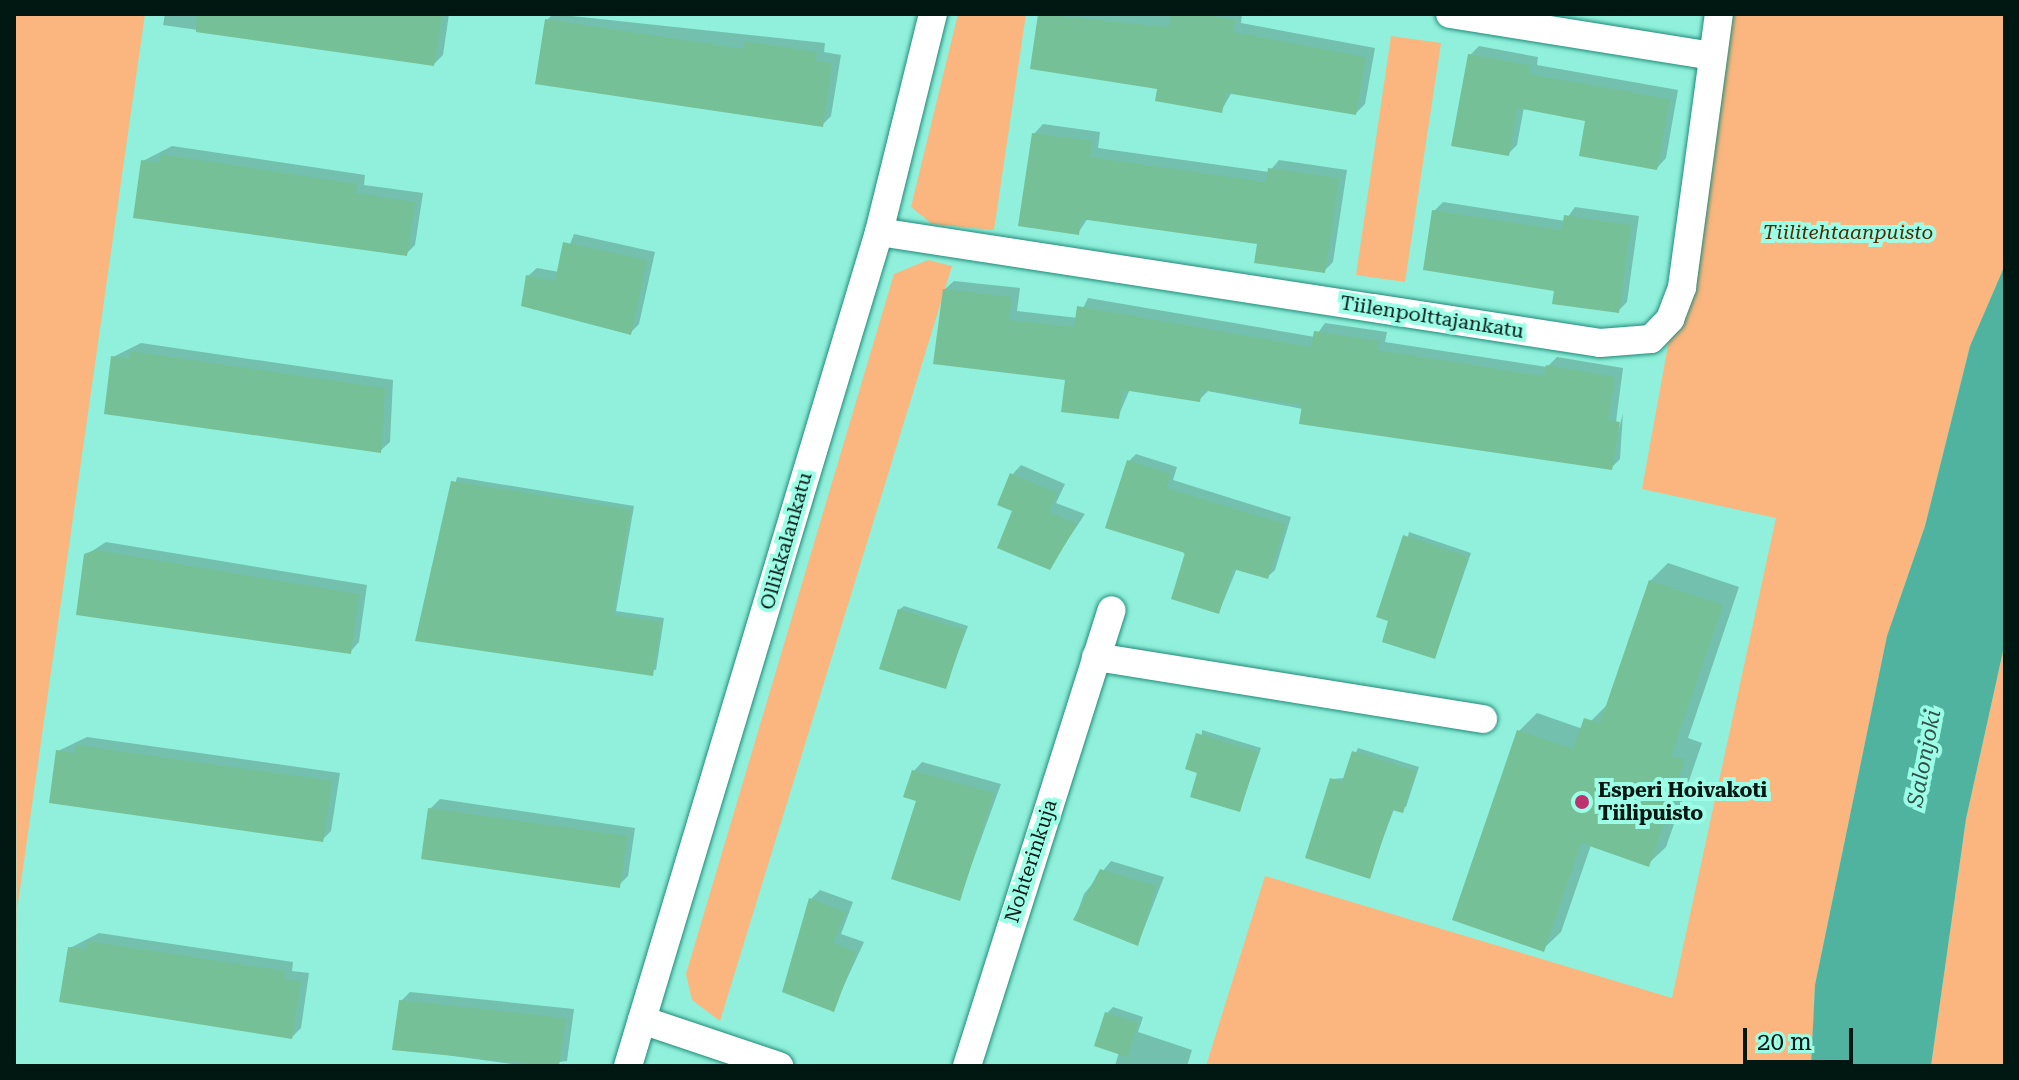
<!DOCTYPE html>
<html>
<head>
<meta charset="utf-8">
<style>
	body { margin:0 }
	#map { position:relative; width:2019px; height:1080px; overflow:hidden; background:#90f0db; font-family:"Roboto Serif",serif }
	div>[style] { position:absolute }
	.green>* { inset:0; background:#fbb57e }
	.water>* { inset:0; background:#50b3a0 }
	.shadow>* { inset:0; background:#0003 }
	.building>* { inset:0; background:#75c096 }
	.roads { filter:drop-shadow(0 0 2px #208b79) drop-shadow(0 0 2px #208b79) }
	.minor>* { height:28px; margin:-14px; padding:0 14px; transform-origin:14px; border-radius:14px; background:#fff }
	.dots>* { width:22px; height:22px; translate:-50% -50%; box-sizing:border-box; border:4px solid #9dfee8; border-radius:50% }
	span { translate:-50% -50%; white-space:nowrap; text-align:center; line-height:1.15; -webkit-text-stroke:8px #9dfee8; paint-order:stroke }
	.park-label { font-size:20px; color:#512901; font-style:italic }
	.street-label { font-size:20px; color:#001712 }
	.poi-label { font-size:20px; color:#001712; font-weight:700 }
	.left { translate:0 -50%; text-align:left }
	.water-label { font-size:22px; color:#315049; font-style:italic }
	.frame { position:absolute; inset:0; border:16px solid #001712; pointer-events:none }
	.scale { position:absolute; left:1743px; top:1028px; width:110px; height:36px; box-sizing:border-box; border:4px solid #001712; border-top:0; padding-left:10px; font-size:24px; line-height:28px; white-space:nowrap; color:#001712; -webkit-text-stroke:6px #9dfee8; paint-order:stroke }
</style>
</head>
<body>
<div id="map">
	<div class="green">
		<div style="clip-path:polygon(14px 14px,145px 14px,17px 910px,17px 1066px)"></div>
		<div style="clip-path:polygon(958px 14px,1026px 14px,994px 230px,932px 224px,911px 207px)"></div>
		<div style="clip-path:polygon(1728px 14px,2005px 14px,2005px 265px,1970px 346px,1925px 526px,1887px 636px,1815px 985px,1811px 1066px,1206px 1066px,1265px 876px,1672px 998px,1776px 518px,1642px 489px)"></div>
		<div style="clip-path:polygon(1391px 36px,1441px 43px,1405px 282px,1356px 275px)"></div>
		<div style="clip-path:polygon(928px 260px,952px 266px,720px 1021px,692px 1000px,686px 974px,894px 274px)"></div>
		<div style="clip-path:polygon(2005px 642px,2005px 1066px,1931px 1066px,1966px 819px)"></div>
	</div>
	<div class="water">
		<div style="clip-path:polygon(2005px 265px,2005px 642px,1966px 819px,1931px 1066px,1811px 1066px,1815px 985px,1887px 636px,1925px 526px,1970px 346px)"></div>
	</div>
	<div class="shadow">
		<div style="clip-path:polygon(165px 14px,449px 14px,443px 55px,434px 64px,163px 25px)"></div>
		<div style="clip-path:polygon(553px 14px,825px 43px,824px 52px,841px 55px,831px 116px,822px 125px,547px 20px)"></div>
		<div style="clip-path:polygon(1040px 14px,1242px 14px,1241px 23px,1375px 48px,1365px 104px,1356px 113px,1232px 92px,1221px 111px,1160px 88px,1032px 67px)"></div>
		<div style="clip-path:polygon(1479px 46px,1538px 57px,1537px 65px,1678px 90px,1666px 158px,1657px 168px,1588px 120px,1524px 107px,1517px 145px,1508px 154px,1470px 55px)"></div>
		<div style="clip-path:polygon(1043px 124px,1100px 132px,1098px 148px,1269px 172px,1279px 160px,1347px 170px,1333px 262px,1324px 271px,1259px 242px,1088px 218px,1078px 233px,1034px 134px)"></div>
		<div style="clip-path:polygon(172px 146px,365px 175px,364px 185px,423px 193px,415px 245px,406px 254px,143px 161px)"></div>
		<div style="clip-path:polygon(1443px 202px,1565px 221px,1575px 207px,1639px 216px,1627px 302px,1618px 311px,1556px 289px,1434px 211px)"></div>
		<div style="clip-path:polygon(574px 234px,655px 252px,639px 324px,630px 333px,528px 276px,537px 268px,559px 272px)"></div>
		<div style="clip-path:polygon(954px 281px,1020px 288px,1017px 311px,1078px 318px,1088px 298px,1315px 337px,1325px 323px,1387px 332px,1385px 342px,1547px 367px,1557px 357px,1623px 368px,1611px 460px,1623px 413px,1620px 459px,1611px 468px,1208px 391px,1199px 400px,1130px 389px,1118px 417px,944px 290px)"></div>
		<div style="clip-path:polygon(141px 343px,393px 380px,390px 442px,380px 451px,113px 357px)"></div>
		<div style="clip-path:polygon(1136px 454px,1177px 467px,1173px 480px,1291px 517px,1275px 570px,1267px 577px,1237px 568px,1219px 612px,1129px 461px)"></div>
		<div style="clip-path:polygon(1021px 465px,1065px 484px,1056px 503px,1085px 514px,1049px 568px,1015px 510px,1012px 475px)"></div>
		<div style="clip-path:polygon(457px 477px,634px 506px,616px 611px,664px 618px,656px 670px,418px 639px)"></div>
		<div style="clip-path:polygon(1409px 532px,1471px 553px,1435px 657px,1391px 620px)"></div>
		<div style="clip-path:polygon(106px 542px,367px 585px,359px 642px,350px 652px,86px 555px)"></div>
		<div style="clip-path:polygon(1668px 563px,1739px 587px,1688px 738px,1702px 743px,1666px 847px,1648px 864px,1591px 845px,1561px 932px,1543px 949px,1519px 731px,1537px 713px,1583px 729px,1609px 703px,1650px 581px)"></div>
		<div style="clip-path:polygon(904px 606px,968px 626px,945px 687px,899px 610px)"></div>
		<div style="clip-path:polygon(1202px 730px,1261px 748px,1240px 810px,1200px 771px)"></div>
		<div style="clip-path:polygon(87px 737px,340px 773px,331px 831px,322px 840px,58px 751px)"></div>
		<div style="clip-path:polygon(1358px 748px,1419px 767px,1406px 807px,1394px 809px,1369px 876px,1332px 779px,1345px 778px)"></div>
		<div style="clip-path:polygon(922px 762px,1001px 784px,959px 899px,919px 800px,914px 771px)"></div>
		<div style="clip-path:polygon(440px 799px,635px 828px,628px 876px,619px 885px,430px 809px)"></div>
		<div style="clip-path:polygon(1111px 861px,1164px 877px,1138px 944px,1075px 919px,1084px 894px)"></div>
		<div style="clip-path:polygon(820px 890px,853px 902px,841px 934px,864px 942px,833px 1009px,811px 899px)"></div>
		<div style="clip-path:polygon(99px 933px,293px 962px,292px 971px,309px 973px,301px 1028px,292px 1037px,70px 948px)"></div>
		<div style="clip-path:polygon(410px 992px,574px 1009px,567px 1061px,527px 1066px,395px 1048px,401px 1001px)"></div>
		<div style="clip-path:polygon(1113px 1007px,1143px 1017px,1138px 1032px,1192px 1050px,1187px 1066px,1115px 1066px,1119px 1052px,1107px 1013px)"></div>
	</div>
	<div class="building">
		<div style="clip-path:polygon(197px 14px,442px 14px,434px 66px,196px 32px)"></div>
		<div style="clip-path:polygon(1038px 14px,1169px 27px,1171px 14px,1201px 14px,1235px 20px,1233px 32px,1366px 57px,1356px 115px,1226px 93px,1222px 113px,1155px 101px,1157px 89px,1030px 69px)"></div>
		<div style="clip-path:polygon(545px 19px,744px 49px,745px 41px,817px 52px,816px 61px,832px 63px,823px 127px,535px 84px)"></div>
		<div style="clip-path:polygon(1468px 54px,1530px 65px,1529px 74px,1670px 99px,1657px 170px,1579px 156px,1585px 121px,1517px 108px,1509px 156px,1451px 146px)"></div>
		<div style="clip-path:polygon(1032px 133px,1092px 141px,1090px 157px,1266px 182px,1268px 168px,1339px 178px,1325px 273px,1254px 263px,1257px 244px,1081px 219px,1079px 235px,1018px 226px)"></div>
		<div style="clip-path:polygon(161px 154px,357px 184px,356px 193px,415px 202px,407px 256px,133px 218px,141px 160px,160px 163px)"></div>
		<div style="clip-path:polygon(1432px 210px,1562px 230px,1564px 215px,1631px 225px,1619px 313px,1552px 304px,1554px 291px,1423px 270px)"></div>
		<div style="clip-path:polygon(563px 242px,647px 260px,631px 335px,521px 306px,526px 275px,555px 281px)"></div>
		<div style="clip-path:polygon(943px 289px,1012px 297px,1009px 320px,1074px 327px,1077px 306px,1311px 347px,1314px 331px,1379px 341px,1377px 350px,1544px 376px,1546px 365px,1615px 377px,1608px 420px,1620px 422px,1612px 470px,1299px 424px,1302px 405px,1202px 390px,1200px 402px,1123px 390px,1119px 419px,1061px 412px,1065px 380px,933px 364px)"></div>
		<div style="clip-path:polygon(130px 351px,385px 388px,381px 453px,104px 414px,111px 356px,129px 358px)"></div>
		<div style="clip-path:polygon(1127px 460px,1171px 474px,1166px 488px,1285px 524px,1268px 579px,1233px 569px,1219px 614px,1171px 599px,1185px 553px,1105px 528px)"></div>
		<div style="clip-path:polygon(1010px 473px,1057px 493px,1049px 512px,1077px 524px,1050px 570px,997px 548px,1012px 511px,997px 505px)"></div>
		<div style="clip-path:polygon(451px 481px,631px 510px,613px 615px,661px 622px,653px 676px,415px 641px)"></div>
		<div style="clip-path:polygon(1403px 535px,1468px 557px,1435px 659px,1382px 642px,1388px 621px,1376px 617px)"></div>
		<div style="clip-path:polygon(95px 550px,359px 594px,351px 654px,76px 615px,84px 554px)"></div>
		<div style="clip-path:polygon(1649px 580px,1723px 605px,1671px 756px,1685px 760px,1649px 867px,1581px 843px,1544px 952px,1452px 920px,1517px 730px,1573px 749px,1584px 718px,1600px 723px)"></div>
		<div style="clip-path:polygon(898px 609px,965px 630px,946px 689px,879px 669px)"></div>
		<div style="clip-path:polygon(1196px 733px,1258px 752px,1240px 812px,1190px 797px,1197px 773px,1185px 769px)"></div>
		<div style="clip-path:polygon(76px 745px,332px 781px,323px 842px,49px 803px,56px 750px,75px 753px)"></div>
		<div style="clip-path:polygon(1352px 751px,1416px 771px,1403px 813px,1392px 810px,1370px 879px,1305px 858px,1330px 778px,1342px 782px)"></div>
		<div style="clip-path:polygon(912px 770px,994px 793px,960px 901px,891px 879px,916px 801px,903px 797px)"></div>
		<div style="clip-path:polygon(428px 808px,627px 836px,620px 888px,421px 859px)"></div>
		<div style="clip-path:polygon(1100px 869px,1156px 886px,1138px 946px,1073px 920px)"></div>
		<div style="clip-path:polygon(809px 898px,846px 912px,833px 943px,856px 952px,834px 1012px,782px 992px)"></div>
		<div style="clip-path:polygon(88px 941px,285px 971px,284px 979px,301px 982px,292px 1039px,59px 1002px,68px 947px,86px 949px)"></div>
		<div style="clip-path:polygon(399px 1000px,566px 1018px,559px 1066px,392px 1050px)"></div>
		<div style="clip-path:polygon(1105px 1012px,1138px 1023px,1127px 1057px,1094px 1046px)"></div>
	</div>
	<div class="roads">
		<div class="minor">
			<div style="left:1450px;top:14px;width:266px;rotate:9.1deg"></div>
			<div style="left:879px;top:232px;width:729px;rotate:8.75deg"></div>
			<div style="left:1600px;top:343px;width:51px;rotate:-4.5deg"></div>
			<div style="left:1651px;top:339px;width:28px;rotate:-46deg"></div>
			<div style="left:1670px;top:319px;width:34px;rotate:-69deg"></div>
			<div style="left:1682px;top:287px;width:275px;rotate:-82.3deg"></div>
			<div style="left:1096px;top:657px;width:392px;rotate:9.1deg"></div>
			<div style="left:642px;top:1020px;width:145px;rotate:18.6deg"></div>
			<div style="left:628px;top:1066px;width:871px;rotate:-73.25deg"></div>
			<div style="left:879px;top:232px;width:225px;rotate:-76.1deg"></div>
			<div style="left:967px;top:1066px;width:478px;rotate:-72.4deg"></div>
		</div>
	</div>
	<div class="dots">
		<div style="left:1582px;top:802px;background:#bc336f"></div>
	</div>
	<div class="park-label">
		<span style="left:1848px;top:232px">Tiilitehtaanpuisto</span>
	</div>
	<div class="street-label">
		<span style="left:1432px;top:317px;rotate:9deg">Tiilenpolttajankatu</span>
		<span style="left:786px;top:541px;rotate:-74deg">Ollikkalankatu</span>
		<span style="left:1031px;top:861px;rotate:-72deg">Nohterinkuja</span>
	</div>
	<div class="poi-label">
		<span class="left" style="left:1598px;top:802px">Esperi Hoivakoti<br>Tiilipuisto</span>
	</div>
	<div class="water-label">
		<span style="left:1924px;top:758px;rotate:-79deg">Salonjoki</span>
	</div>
	<div class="frame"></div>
	<div class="scale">20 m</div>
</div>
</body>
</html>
